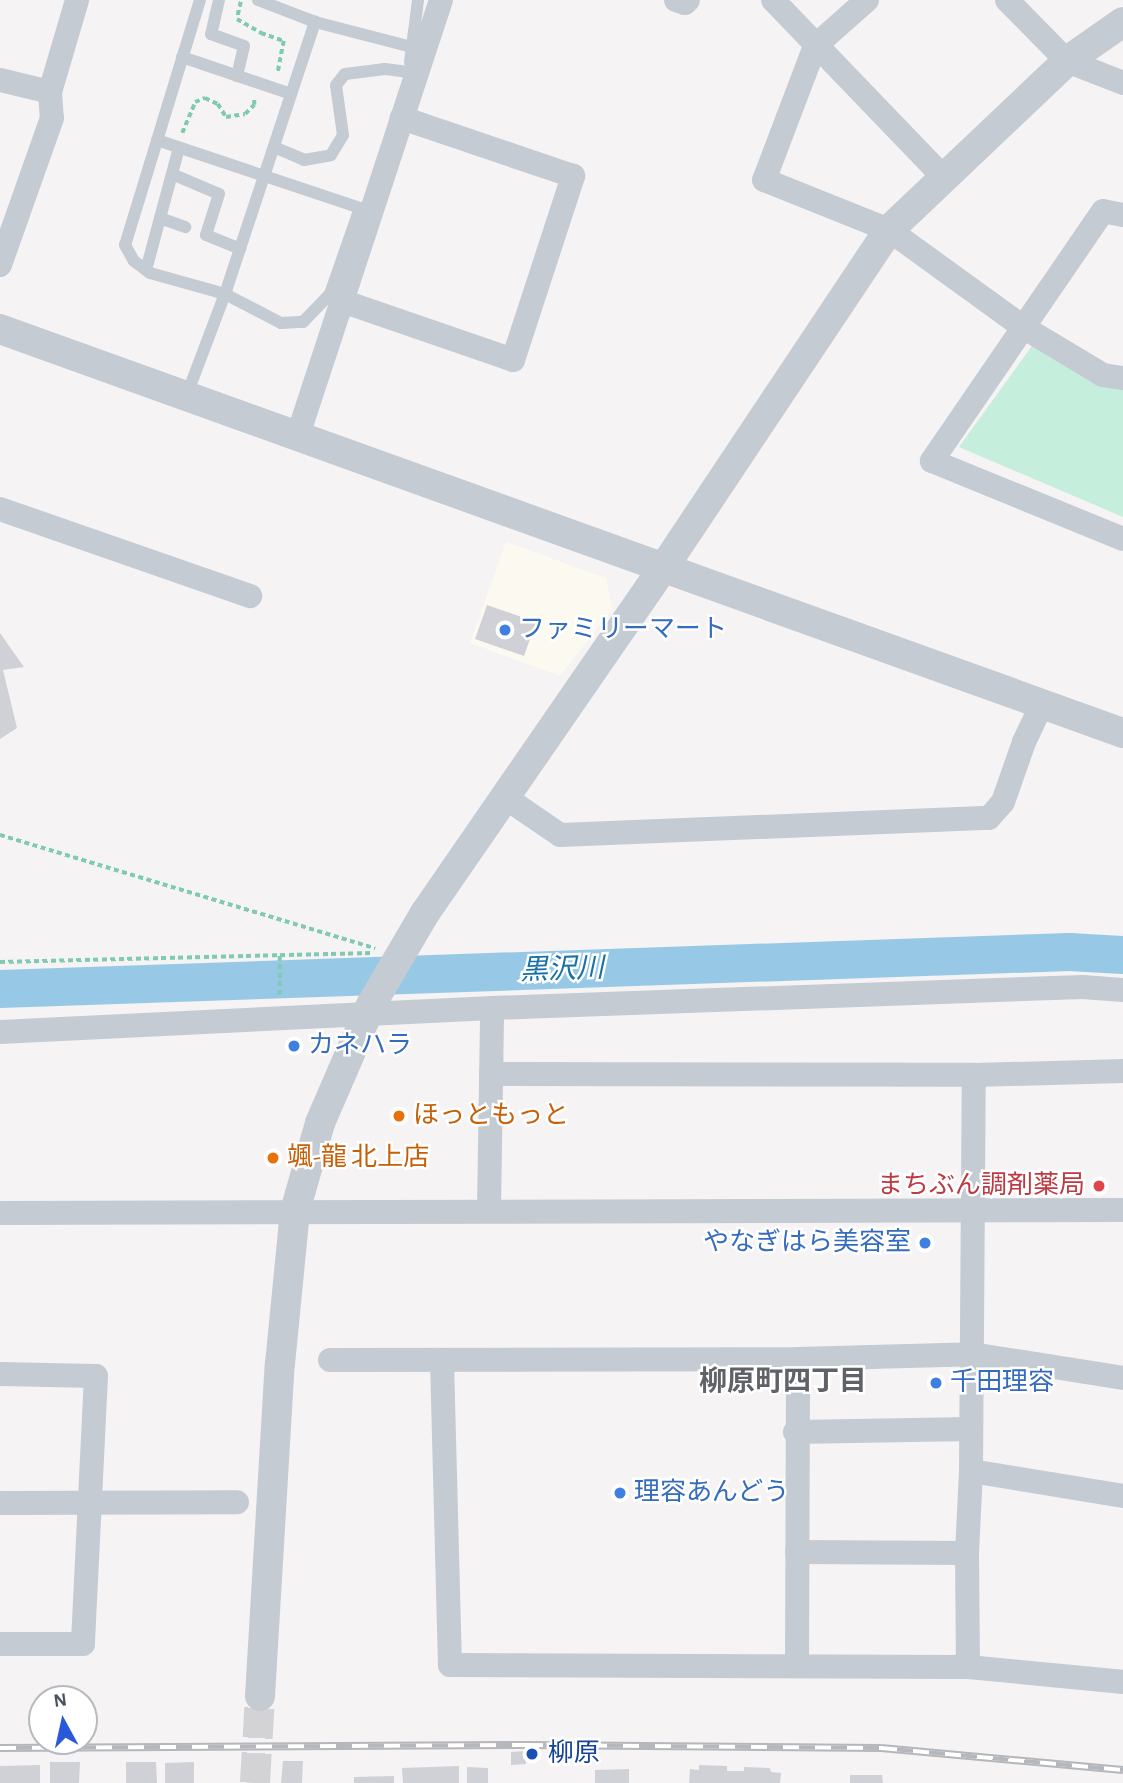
<!DOCTYPE html>
<html>
<head>
<meta charset="utf-8">
<style>
	body { margin:0 }
	#map { position:relative; width:1123px; height:1783px; overflow:hidden; background:#f5f3f3; font-family:"Alegreya Sans","Noto Sans JP",sans-serif }
	div>[style] { position:absolute }
	.commercial>* { inset:0; background:#fcfaf0 }
	.green>* { inset:0; background:#c6eedc }
	.river>* { height:38px; margin:-19px; padding:0 19px; transform-origin:19px; border-radius:19px; background:#97c9e7 }
	.building>* { inset:0; background:#d0d1d7 }
	.tertiary-tunnel>* { height:30px; margin-top:-15px; transform-origin:0; background:repeating-linear-gradient(90deg,#d3d3d5 0 30px,transparent 0 45px) }
	.path>* { height:3.5px; margin-top:-1.75px; transform-origin:0; background:repeating-linear-gradient(90deg,#80cab1 0 5px,transparent 0 8.5px) }
	.service>* { height:12px; margin:-6px; padding:0 6px; transform-origin:6px; border-radius:6px; background:#c5cbd3 }
	.minor>* { height:24px; margin:-12px; padding:0 12px; transform-origin:12px; border-radius:12px; background:#c5cbd3 }
	.tertiary>* { height:30px; margin:-15px; padding:0 15px; transform-origin:15px; border-radius:15px; background:#c5cbd3 }
	.rail>* { height:8px; margin-top:-4px; transform-origin:0; background:repeating-linear-gradient(90deg,#fff 0 16px,#b5b7bc 0 32px); box-sizing:border-box; border-block:2px solid #b5b7bc }
	.dots>* { width:19px; height:19px; translate:-50% -50%; box-sizing:border-box; border:4px solid #fff; border-radius:50% }
	span { translate:-50% -50%; white-space:nowrap; text-align:center; line-height:1.15; -webkit-text-stroke:5px #fff; paint-order:stroke }
	.shop-label { font-size:26px; color:#366cbe }
	.left { translate:0 -50%; text-align:left }
	.right { translate:-100% -50%; text-align:right }
	.food-label { font-size:26px; color:#c56008 }
	.health-label { font-size:26px; color:#be3a42 }
	.transit-label { font-size:26px; color:#164399 }
	.water-label { font-size:28px; color:#1771a6; font-style:italic }
	.neighbourhood-label { font-size:28px; color:#606267; font-weight:700 }
	.north { position:absolute; left:28px; top:1685px; width:70px; height:70px; box-sizing:border-box; background:#fff; border:2px solid #b7babf; border-radius:50%; rotate:352deg; font-size:19px; font-weight:700; line-height:28px; text-align:center; color:#4c535f }
	.north::after { content:''; display:block; margin:auto; width:24px; height:32px; background:#2959d9; clip-path:polygon(50% 0,100% 100%,50% 72%,0 100%) }
</style>
</head>
<body>
<div id="map">
	<div class="commercial">
		<div style="clip-path:polygon(506px 542px,606px 578px,612px 609px,560px 676px,470px 643px)"></div>
	</div>
	<div class="green">
		<div style="clip-path:polygon(1034px 343px,1123px 388px,1123px 517px,959px 447px)"></div>
	</div>
	<div class="river">
		<div style="left:0;top:989px;width:1070px;rotate:-1.98deg"></div>
		<div style="left:1069px;top:952px;width:54px;rotate:3.2deg"></div>
	</div>
	<div class="building">
		<div style="clip-path:polygon(487px 605px,536px 622px,524px 656px,475px 639px)"></div>
		<div style="clip-path:polygon(0 633px,24px 667px,3px 670px,17px 728px,0 739px)"></div>
		<div style="clip-path:polygon(525px 1751px,526px 1764px,511px 1765px,511px 1752px)"></div>
		<div style="clip-path:polygon(283px 1761px,303px 1761px,302px 1783px,281px 1783px)"></div>
		<div style="clip-path:polygon(50px 1762px,80px 1762px,79px 1783px,50px 1783px)"></div>
		<div style="clip-path:polygon(126px 1762px,156px 1762px,157px 1783px,126px 1783px)"></div>
		<div style="clip-path:polygon(194px 1762px,194px 1783px,165px 1783px,165px 1763px)"></div>
		<div style="clip-path:polygon(40px 1765px,40px 1783px,0 1783px,0 1766px)"></div>
		<div style="clip-path:polygon(699px 1765px,727px 1766px,727px 1771px,744px 1771px,744px 1767px,770px 1768px,771px 1772px,781px 1773px,780px 1783px,689px 1783px,690px 1769px,699px 1770px)"></div>
		<div style="clip-path:polygon(459px 1766px,459px 1783px,403px 1783px,402px 1768px)"></div>
		<div style="clip-path:polygon(467px 1767px,488px 1768px,488px 1783px,467px 1783px)"></div>
		<div style="clip-path:polygon(629px 1769px,629px 1783px,595px 1783px,595px 1770px)"></div>
		<div style="clip-path:polygon(850px 1775px,882px 1775px,883px 1783px,850px 1783px)"></div>
		<div style="clip-path:polygon(394px 1776px,394px 1783px,354px 1783px,354px 1777px)"></div>
	</div>
	<div class="tertiary-tunnel">
		<div style="left:255px;top:1783px;width:87px;rotate:-86.7deg"></div>
	</div>
	<div class="path">
		<div style="left:241px;top:2px;width:17px;rotate:103deg"></div>
		<div style="left:237px;top:19px;width:28px;rotate:30deg"></div>
		<div style="left:261px;top:33px;width:24px;rotate:19deg"></div>
		<div style="left:284px;top:41px;width:32px;rotate:101deg"></div>
		<div style="left:182px;top:133px;width:34px;rotate:-67deg"></div>
		<div style="left:195px;top:102px;width:11px;rotate:-22deg"></div>
		<div style="left:205px;top:98px;width:14px;rotate:25deg"></div>
		<div style="left:218px;top:104px;width:15px;rotate:58deg"></div>
		<div style="left:226px;top:117px;width:19px;rotate:-9deg"></div>
		<div style="left:245px;top:114px;width:13px;rotate:-45deg"></div>
		<div style="left:254px;top:105px;width:7px;rotate:-90deg"></div>
		<div style="left:0;top:835px;width:392px;rotate:16.8deg"></div>
		<div style="left:280px;top:956px;width:39px;rotate:90deg"></div>
		<div style="left:0;top:962px;width:372px;rotate:-1.4deg"></div>
	</div>
	<div class="service">
		<div style="left:200px;top:0;width:256px;rotate:107deg"></div>
		<div style="left:125px;top:245px;width:18px;rotate:61deg"></div>
		<div style="left:134px;top:261px;width:20px;rotate:37deg"></div>
		<div style="left:150px;top:273px;width:78px;rotate:15.6deg"></div>
		<div style="left:225px;top:294px;width:63px;rotate:27.4deg"></div>
		<div style="left:281px;top:323px;width:22px;rotate:-3deg"></div>
		<div style="left:303px;top:322px;width:39px;rotate:-46deg"></div>
		<div style="left:330px;top:294px;width:91px;rotate:-70.8deg"></div>
		<div style="left:219px;top:0;width:35px;rotate:103deg"></div>
		<div style="left:211px;top:34px;width:35px;rotate:20deg"></div>
		<div style="left:244px;top:46px;width:31px;rotate:103deg"></div>
		<div style="left:258px;top:0;width:61px;rotate:21.1deg"></div>
		<div style="left:315px;top:22px;width:100px;rotate:14.5deg"></div>
		<div style="left:182px;top:57px;width:115px;rotate:18.7deg"></div>
		<div style="left:410px;top:62px;width:63px;rotate:-82.6deg"></div>
		<div style="left:157px;top:140px;width:214px;rotate:18.5deg"></div>
		<div style="left:274px;top:147px;width:33px;rotate:23deg"></div>
		<div style="left:304px;top:160px;width:27px;rotate:-10deg"></div>
		<div style="left:331px;top:155px;width:23px;rotate:-59deg"></div>
		<div style="left:343px;top:135px;width:50px;rotate:-98deg"></div>
		<div style="left:336px;top:85px;width:14px;rotate:-51deg"></div>
		<div style="left:345px;top:74px;width:40px;rotate:-7.1deg"></div>
		<div style="left:385px;top:69px;width:24px;rotate:7deg"></div>
		<div style="left:172px;top:174px;width:51px;rotate:23.1deg"></div>
		<div style="left:219px;top:194px;width:43px;rotate:107.6deg"></div>
		<div style="left:206px;top:235px;width:37px;rotate:22deg"></div>
		<div style="left:160px;top:218px;width:27px;rotate:20deg"></div>
		<div style="left:146px;top:270px;width:126px;rotate:-74.9deg"></div>
		<div style="left:186px;top:397px;width:110px;rotate:-69.3deg"></div>
		<div style="left:225px;top:294px;width:287px;rotate:-71.7deg"></div>
	</div>
	<div class="minor">
		<div style="left:676px;top:0;width:9px;rotate:18deg"></div>
		<div style="left:685px;top:3px;width:4px;rotate:-45deg"></div>
		<div style="left:773px;top:0;width:247px;rotate:46.1deg"></div>
		<div style="left:867px;top:0;width:69px;rotate:138.5deg"></div>
		<div style="left:815px;top:46px;width:143px;rotate:110.8deg"></div>
		<div style="left:764px;top:180px;width:135px;rotate:21.8deg"></div>
		<div style="left:889px;top:230px;width:165px;rotate:35.9deg"></div>
		<div style="left:1023px;top:327px;width:93px;rotate:31deg"></div>
		<div style="left:1103px;top:375px;width:20px;rotate:9deg"></div>
		<div style="left:1007px;top:0;width:86px;rotate:45.5deg"></div>
		<div style="left:1067px;top:61px;width:60px;rotate:21.4deg"></div>
		<div style="left:0;top:80px;width:51px;rotate:13.5deg"></div>
		<div style="left:50px;top:92px;width:26px;rotate:86deg"></div>
		<div style="left:52px;top:118px;width:156px;rotate:109.5deg"></div>
		<div style="left:50px;top:92px;width:96px;rotate:-73.6deg"></div>
		<div style="left:1123px;top:215px;width:20px;rotate:-169deg"></div>
		<div style="left:1103px;top:211px;width:303px;rotate:124.4deg"></div>
		<div style="left:932px;top:461px;width:206px;rotate:22.2deg"></div>
		<div style="left:342px;top:301px;width:181px;rotate:19deg"></div>
		<div style="left:513px;top:360px;width:194px;rotate:-71.9deg"></div>
		<div style="left:573px;top:176px;width:181px;rotate:-161.3deg"></div>
		<div style="left:297px;top:438px;width:461px;rotate:-71.8deg"></div>
		<div style="left:0;top:509px;width:265px;rotate:19.2deg"></div>
		<div style="left:506px;top:798px;width:65px;rotate:34.4deg"></div>
		<div style="left:560px;top:835px;width:429px;rotate:-2.3deg"></div>
		<div style="left:989px;top:818px;width:21px;rotate:-49deg"></div>
		<div style="left:1003px;top:802px;width:64px;rotate:-70.7deg"></div>
		<div style="left:1024px;top:742px;width:42px;rotate:-64.7deg"></div>
		<div style="left:0;top:1032px;width:493px;rotate:-2.8deg"></div>
		<div style="left:492px;top:1008px;width:591px;rotate:-2.04deg"></div>
		<div style="left:1083px;top:987px;width:40px;rotate:4.3deg"></div>
		<div style="left:491px;top:1074px;width:483px;rotate:0.1deg"></div>
		<div style="left:974px;top:1075px;width:149px;rotate:-1.5deg"></div>
		<div style="left:489px;top:1210px;width:202px;rotate:-89.1deg"></div>
		<div style="left:0;top:1213px;width:1123px;rotate:-0.15deg"></div>
		<div style="left:330px;top:1360px;width:468px;rotate:-0.1deg"></div>
		<div style="left:798px;top:1359px;width:174px;rotate:-1.6deg"></div>
		<div style="left:972px;top:1354px;width:153px;rotate:9deg"></div>
		<div style="left:442px;top:1361px;width:304px;rotate:88.5deg"></div>
		<div style="left:450px;top:1665px;width:518px;rotate:0.22deg"></div>
		<div style="left:968px;top:1667px;width:156px;rotate:5.5deg"></div>
		<div style="left:0;top:1374px;width:96px;rotate:1.2deg"></div>
		<div style="left:96px;top:1376px;width:268px;rotate:92.8deg"></div>
		<div style="left:83px;top:1644px;width:83px;rotate:180deg"></div>
		<div style="left:795px;top:1432px;width:175px;rotate:-1deg"></div>
		<div style="left:971px;top:1471px;width:154px;rotate:9.3deg"></div>
		<div style="left:0;top:1503px;width:237px;rotate:-0.2deg"></div>
		<div style="left:797px;top:1552px;width:170px;rotate:0.3deg"></div>
		<div style="left:797px;top:1666px;width:307px;rotate:-89.8deg"></div>
		<div style="left:968px;top:1667px;width:114px;rotate:-90.5deg"></div>
		<div style="left:967px;top:1553px;width:82px;rotate:-87.2deg"></div>
		<div style="left:971px;top:1471px;width:396px;rotate:-89.6deg"></div>
	</div>
	<div class="tertiary">
		<div style="left:0;top:329px;width:1193px;rotate:19.79deg"></div>
		<div style="left:260px;top:1696px;width:333px;rotate:-86.6deg"></div>
		<div style="left:280px;top:1364px;width:154px;rotate:-84.4deg"></div>
		<div style="left:295px;top:1211px;width:91px;rotate:-74.1deg"></div>
		<div style="left:320px;top:1123px;width:129px;rotate:-66.6deg"></div>
		<div style="left:371px;top:1005px;width:107px;rotate:-59.6deg"></div>
		<div style="left:425px;top:913px;width:421px;rotate:-55.4deg"></div>
		<div style="left:664px;top:567px;width:405px;rotate:-56.3deg"></div>
		<div style="left:889px;top:230px;width:245px;rotate:-43.5deg"></div>
		<div style="left:1067px;top:61px;width:68px;rotate:-34.9deg"></div>
	</div>
	<div class="rail">
		<div style="left:0;top:1748px;width:527px;rotate:-0.33deg"></div>
		<div style="left:527px;top:1745px;width:354px;rotate:0.5deg"></div>
		<div style="left:881px;top:1748px;width:243px;rotate:5.2deg"></div>
	</div>
	<div class="dots">
		<div style="left:505px;top:630px;background:#3f7fe0"></div>
		<div style="left:294px;top:1046px;background:#3f7fe0"></div>
		<div style="left:399px;top:1116px;background:#e8710a"></div>
		<div style="left:273px;top:1158px;background:#e8710a"></div>
		<div style="left:1099px;top:1186px;background:#e0444e"></div>
		<div style="left:925px;top:1243px;background:#3f7fe0"></div>
		<div style="left:936px;top:1383px;background:#3f7fe0"></div>
		<div style="left:620px;top:1493px;background:#3f7fe0"></div>
		<div style="left:532px;top:1754px;background:#1a4fb4"></div>
	</div>
	<div class="shop-label">
		<span class="left" style="left:519px;top:630px">ファミリーマート</span>
		<span class="left" style="left:308px;top:1046px">カネハラ</span>
		<span class="right" style="left:911px;top:1243px">やなぎはら美容室</span>
		<span class="left" style="left:950px;top:1383px">千田理容</span>
		<span class="left" style="left:634px;top:1493px">理容あんどう</span>
	</div>
	<div class="food-label">
		<span class="left" style="left:413px;top:1116px">ほっともっと</span>
		<span class="left" style="left:287px;top:1158px">颯-龍 北上店</span>
	</div>
	<div class="health-label">
		<span class="right" style="left:1085px;top:1186px">まちぶん調剤薬局</span>
	</div>
	<div class="transit-label">
		<span class="left" style="left:548px;top:1754px">柳原</span>
	</div>
	<div class="water-label">
		<span style="left:562px;top:970px;rotate:-2deg">黒沢川</span>
	</div>
	<div class="neighbourhood-label">
		<span style="left:783px;top:1382px">柳原町四丁目</span>
	</div>
	<div class="north">N</div>
</div>
</body>
</html>
